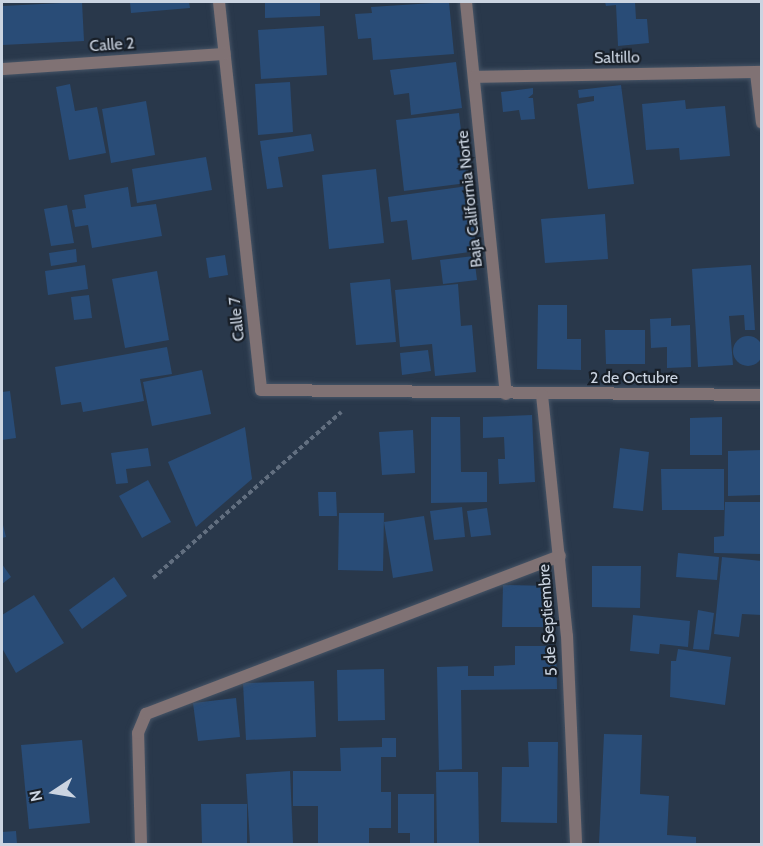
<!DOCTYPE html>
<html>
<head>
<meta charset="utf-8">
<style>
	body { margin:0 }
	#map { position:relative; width:763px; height:846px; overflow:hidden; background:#29384b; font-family:Cabin,sans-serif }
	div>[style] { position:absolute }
	.building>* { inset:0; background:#294c77 }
	.round { border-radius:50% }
	.path>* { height:4px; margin-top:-2px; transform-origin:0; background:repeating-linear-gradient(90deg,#626f80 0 4.5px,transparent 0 7.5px) }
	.roads { filter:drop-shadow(0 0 2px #465466) drop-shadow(0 0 2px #465466) }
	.street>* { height:12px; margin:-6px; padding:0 6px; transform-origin:6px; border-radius:6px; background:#807274 }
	span { translate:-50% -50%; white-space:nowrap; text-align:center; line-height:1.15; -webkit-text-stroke:4.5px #181f28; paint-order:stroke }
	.street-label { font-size:16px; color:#cbd4e1 }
	.frame { position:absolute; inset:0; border:3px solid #cbd4e1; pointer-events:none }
	.north { position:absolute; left:24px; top:762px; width:60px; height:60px; -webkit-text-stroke:4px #181f28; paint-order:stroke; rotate:258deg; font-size:16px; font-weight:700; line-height:24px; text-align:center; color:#cbd4e1 }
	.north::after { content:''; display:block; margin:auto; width:21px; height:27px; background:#cbd4e1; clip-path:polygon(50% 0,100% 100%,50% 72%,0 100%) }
</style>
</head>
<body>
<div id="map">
	<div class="building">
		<div style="clip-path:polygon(82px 2px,84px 41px,2px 45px,2px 6px)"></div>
		<div style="clip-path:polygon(130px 2px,189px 2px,190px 8px,131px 13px)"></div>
		<div style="clip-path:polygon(265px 2px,320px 2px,320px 16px,265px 18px)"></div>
		<div style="clip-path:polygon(449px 2px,454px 54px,373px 60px,371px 38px,358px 39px,355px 14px,372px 13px,371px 7px)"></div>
		<div style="clip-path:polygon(605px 2px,635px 2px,636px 19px,647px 19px,649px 43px,618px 46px,616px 5px,606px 6px)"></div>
		<div style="clip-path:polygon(324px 26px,327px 75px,261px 79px,258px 30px)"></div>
		<div style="clip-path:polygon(456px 62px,462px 108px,411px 115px,409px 93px,394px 95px,390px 70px)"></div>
		<div style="clip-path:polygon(290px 82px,293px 132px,258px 135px,255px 84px)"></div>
		<div style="clip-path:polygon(70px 84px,75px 111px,97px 107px,106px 153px,69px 160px,56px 87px)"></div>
		<div style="clip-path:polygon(621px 85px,634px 184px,588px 189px,577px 104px,594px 101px,594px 96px,579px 98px,578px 90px)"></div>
		<div style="clip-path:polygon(533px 88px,533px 94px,528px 98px,533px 98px,535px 119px,521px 120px,519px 110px,503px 112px,501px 92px)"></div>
		<div style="clip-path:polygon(685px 100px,686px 109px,725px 106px,730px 156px,680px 160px,679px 148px,646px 150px,642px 104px)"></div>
		<div style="clip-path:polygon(146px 101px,155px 155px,111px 163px,102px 109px)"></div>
		<div style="clip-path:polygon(459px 113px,467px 183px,404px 191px,396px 120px)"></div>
		<div style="clip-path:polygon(311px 134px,314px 151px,278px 157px,283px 187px,267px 189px,260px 141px)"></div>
		<div style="clip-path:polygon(206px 157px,212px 190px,137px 203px,132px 169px)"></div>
		<div style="clip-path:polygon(376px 169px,384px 243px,329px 249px,322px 175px)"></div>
		<div style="clip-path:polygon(468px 186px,477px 251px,412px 260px,407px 220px,391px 222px,388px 197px)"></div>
		<div style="clip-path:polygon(128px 187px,131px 207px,156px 204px,162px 236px,92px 248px,88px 225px,75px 227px,72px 210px,86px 208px,84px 195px)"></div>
		<div style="clip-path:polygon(67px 205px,74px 243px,51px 246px,44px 209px)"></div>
		<div style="clip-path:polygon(605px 214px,608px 259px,545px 263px,541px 219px)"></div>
		<div style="clip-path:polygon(76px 249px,77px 262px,51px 266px,49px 253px)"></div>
		<div style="clip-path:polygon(225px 255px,228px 275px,209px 278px,206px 258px)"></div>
		<div style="clip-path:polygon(474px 256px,477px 280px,443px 284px,440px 260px)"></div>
		<div style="clip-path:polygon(85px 265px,88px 289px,48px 295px,45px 271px)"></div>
		<div style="clip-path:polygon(751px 265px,755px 330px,745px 330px,744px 315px,729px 316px,733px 365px,698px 367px,692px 269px)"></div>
		<div style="clip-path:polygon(157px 271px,169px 340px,125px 348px,112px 279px)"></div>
		<div style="clip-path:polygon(390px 279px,396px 342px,356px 345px,350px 283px)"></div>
		<div style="clip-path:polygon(458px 284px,461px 326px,472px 325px,476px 372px,435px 376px,432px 344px,400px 347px,395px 290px)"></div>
		<div style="clip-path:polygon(89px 295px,92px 318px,74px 320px,71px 297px)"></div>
		<div style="clip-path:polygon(538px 305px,567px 305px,567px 339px,581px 339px,581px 370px,537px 369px)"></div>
		<div style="clip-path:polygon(671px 318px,671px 326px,690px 325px,691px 367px,667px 368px,667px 347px,651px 348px,650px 319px)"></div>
		<div style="clip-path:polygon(605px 330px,645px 330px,645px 364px,606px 364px)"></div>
		<div class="round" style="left:733px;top:336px;width:30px;height:30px"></div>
		<div style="clip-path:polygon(167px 347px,172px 374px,140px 379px,144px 401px,83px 412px,81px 402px,61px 405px,55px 367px)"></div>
		<div style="clip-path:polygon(428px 350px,431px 371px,402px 375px,400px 353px)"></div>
		<div style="clip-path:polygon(202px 370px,211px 414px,152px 426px,143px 382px)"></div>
		<div style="clip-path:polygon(10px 391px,16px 438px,2px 440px,2px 392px)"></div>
		<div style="clip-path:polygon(532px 415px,535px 482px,499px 484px,498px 459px,505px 459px,504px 437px,483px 438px,483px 417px)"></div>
		<div style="clip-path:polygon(431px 417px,460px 417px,461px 472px,487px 472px,487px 502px,431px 503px)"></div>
		<div style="clip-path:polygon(722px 417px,722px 455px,690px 455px,690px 418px)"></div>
		<div style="clip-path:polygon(245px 427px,252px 479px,196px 527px,168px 462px)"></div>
		<div style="clip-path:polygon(413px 430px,415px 473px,382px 475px,379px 432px)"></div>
		<div style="clip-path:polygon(148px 448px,151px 466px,126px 469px,128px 483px,116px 484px,111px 453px)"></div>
		<div style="clip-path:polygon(620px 448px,649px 452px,643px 511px,613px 508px)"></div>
		<div style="clip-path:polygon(762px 450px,762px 495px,728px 496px,728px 451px)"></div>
		<div style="clip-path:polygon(661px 469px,724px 469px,724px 510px,662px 510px)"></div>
		<div style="clip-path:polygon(148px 480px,171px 522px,142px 538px,119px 496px)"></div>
		<div style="clip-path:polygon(318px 492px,336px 492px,337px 516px,319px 516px)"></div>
		<div style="clip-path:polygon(725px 502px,762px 502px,762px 554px,714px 553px,714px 537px,724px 536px)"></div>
		<div style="clip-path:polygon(462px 507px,465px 537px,434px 540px,430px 511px)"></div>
		<div style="clip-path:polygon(487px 508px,491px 535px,471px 537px,467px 511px)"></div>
		<div style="clip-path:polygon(339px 513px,384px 513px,383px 571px,338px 570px)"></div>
		<div style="clip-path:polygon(424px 516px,433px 571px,393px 578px,384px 522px)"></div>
		<div style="clip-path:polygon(2px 521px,6px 537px,2px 538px)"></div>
		<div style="clip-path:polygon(678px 553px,719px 557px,717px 580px,676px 577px)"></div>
		<div style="clip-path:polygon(722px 557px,762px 561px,762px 615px,742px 614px,739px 637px,714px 634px)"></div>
		<div style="clip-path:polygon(2px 564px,11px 577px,2px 584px)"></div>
		<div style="clip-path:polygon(592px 566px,641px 566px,640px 608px,592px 607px)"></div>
		<div style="clip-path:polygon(114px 577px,127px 596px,82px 629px,69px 610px)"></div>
		<div style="clip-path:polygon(503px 585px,551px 586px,550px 627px,502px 627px)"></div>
		<div style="clip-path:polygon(34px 595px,64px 643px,16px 673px,2px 648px,2px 615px)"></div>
		<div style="clip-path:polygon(698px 610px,714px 613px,709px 650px,693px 649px)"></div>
		<div style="clip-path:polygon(633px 615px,690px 621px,688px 647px,660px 644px,659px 654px,630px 651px)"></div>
		<div style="clip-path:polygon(515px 646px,556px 646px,557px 689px,461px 690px,462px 769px,439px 770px,437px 667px,468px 666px,468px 676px,494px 676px,494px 666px,515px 665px)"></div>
		<div style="clip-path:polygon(678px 649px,731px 657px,725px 705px,670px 697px,671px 661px,676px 661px)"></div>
		<div style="clip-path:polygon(384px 669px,385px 720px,338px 721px,337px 670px)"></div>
		<div style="clip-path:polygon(314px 681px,316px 737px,246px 740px,243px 683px)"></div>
		<div style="clip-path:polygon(236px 698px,240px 737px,198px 741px,193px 703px)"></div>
		<div style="clip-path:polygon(604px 734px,642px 735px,640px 794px,669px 796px,667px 835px,696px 837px,696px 844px,599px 844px)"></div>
		<div style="clip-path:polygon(382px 738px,396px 738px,396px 757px,381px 757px,381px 792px,391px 792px,391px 828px,369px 828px,369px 844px,318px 844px,318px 806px,293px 806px,293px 771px,341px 771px,340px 748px,382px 747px)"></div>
		<div style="clip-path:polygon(82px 740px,90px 823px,29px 829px,21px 745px)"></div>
		<div style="clip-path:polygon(528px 742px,558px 742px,557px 823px,501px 822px,502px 767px,529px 767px)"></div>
		<div style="clip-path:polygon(290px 771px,293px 843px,250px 844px,246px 774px)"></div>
		<div style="clip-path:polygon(436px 772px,478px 772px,479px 844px,437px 844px)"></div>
		<div style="clip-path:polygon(398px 794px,434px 794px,434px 844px,410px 844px,410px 833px,398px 833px)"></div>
		<div style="clip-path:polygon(201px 804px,247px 804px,247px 844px,202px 844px)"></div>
		<div style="clip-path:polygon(16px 831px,17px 844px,2px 844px,2px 832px)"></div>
	</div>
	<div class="path">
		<div style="left:153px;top:578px;width:251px;rotate:-41.4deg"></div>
	</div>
	<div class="roads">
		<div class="street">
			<div style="left:219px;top:2px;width:390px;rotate:83.8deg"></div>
			<div style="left:261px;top:390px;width:501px;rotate:0.57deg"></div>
			<div style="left:466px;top:2px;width:394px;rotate:84.2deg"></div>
			<div style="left:2px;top:69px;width:223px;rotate:-3.9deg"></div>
			<div style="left:756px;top:73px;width:50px;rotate:83.2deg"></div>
			<div style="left:474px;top:77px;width:288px;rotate:-1deg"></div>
			<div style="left:542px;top:395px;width:242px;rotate:84.1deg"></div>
			<div style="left:567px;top:636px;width:208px;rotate:87.5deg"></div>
			<div style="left:141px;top:844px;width:111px;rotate:-91.5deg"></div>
			<div style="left:138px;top:733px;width:21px;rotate:-67deg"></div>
			<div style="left:146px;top:714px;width:443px;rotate:-20.9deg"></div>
		</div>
	</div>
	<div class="street-label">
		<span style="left:112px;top:45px;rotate:-4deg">Calle 2</span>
		<span style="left:617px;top:58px;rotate:-1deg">Saltillo</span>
		<span style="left:470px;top:199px;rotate:-96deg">Baja California Norte</span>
		<span style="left:237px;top:319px;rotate:-96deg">Calle 7</span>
		<span style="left:634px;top:378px">2 de Octubre</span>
		<span style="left:548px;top:620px;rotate:-94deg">5 de Septiembre</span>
	</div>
	<div class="frame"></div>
	<div class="north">N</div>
</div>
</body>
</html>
